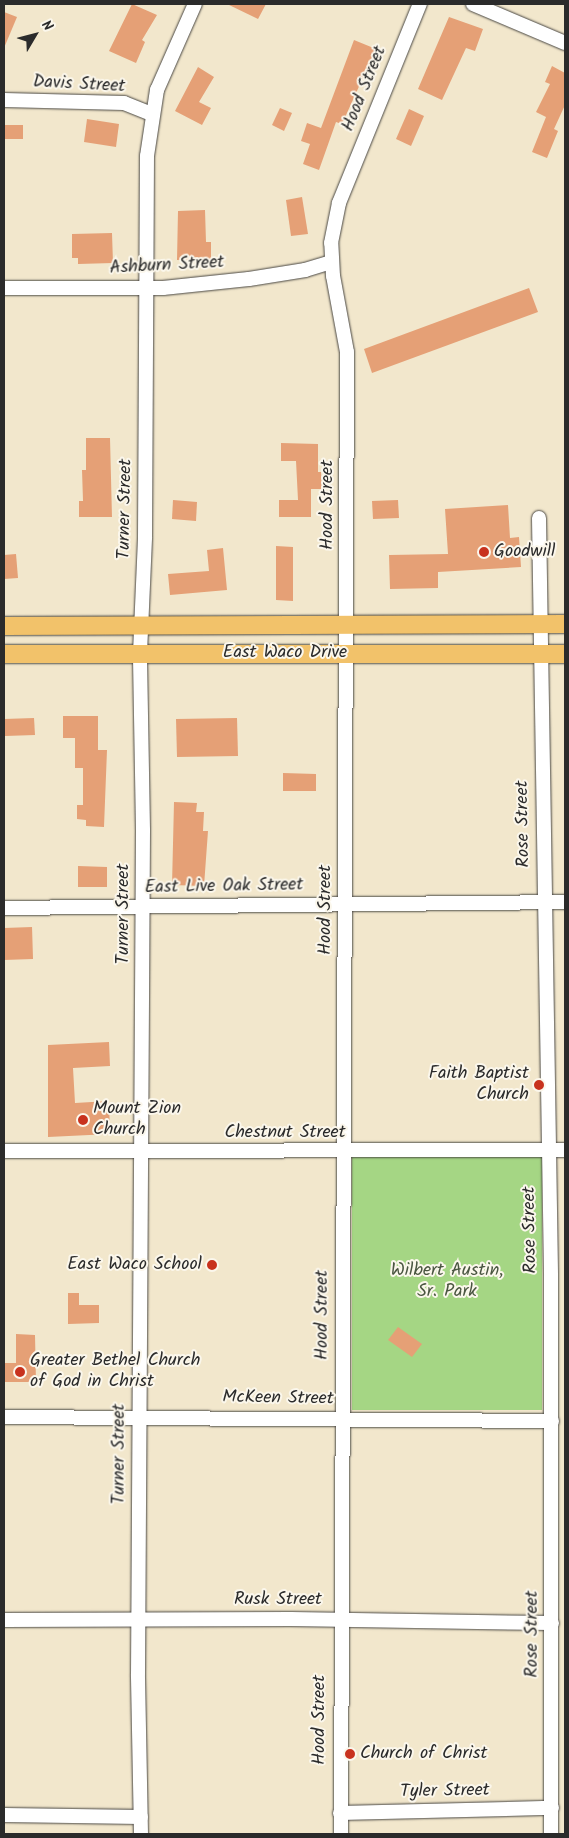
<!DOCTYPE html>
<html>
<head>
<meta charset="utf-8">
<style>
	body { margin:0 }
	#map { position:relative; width:569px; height:1838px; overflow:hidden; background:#f2e7cc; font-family:Kalam,sans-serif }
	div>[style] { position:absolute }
	.green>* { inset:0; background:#a5d684 }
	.building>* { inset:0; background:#e5a076 }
	.roads { filter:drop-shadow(0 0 1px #494743) drop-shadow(0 0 1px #494743) }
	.minor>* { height:14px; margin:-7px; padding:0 7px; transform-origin:7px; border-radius:7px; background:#fff }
	.major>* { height:18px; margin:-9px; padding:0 9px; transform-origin:9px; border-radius:9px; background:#f2c26a }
	.dots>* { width:14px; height:14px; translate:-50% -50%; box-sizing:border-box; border:2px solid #fbf7ec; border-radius:50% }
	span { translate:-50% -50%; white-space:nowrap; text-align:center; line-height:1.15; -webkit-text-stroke:4px #fbf7ec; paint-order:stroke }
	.street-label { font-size:18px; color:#2b2b2b }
	.poi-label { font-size:18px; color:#2b2b2b }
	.left { translate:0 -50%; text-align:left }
	.right { translate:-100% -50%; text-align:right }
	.park-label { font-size:18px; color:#4a5641 }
	.frame { position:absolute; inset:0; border:5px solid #2b2b2b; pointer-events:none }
	.north { position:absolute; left:10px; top:10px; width:50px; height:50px; -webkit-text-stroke:4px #fbf7ec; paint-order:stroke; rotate:53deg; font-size:14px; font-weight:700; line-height:20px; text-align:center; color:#2b2b2b }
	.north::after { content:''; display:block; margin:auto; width:18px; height:22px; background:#2b2b2b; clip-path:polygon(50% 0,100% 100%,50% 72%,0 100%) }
</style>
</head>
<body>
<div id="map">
	<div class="green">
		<div style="clip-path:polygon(352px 1154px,542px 1155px,542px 1410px,352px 1410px)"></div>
	</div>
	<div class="building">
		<div style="clip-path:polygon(132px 4px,157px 15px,142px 40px,145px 42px,136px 63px,109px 51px)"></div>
		<div style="clip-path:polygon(227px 4px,266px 4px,258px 19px)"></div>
		<div style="clip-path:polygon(4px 12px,17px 17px,4px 48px)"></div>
		<div style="clip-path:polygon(449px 17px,483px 29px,475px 51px,466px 48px,442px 100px,418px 89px)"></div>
		<div style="clip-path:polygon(354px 40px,376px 49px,342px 124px,336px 122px,319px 170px,303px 164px,310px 144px,301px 141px,307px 123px,321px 128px)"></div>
		<div style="clip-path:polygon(552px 66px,565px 73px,565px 105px,554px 129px,558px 131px,547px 158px,532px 152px,546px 117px,536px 112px,550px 84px,545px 82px)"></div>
		<div style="clip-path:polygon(198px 67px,214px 77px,199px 102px,211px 108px,202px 125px,175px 111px)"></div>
		<div style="clip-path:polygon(280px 108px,292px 113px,284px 131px,272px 125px)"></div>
		<div style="clip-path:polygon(409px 109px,424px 116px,411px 146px,396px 139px)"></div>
		<div style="clip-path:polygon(87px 119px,119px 124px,116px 147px,84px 142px)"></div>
		<div style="clip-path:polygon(4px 125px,23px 125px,23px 139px,4px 139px)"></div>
		<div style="clip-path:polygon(302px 197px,308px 234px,291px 236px,286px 200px)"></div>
		<div style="clip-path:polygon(205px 210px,206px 242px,211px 242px,211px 261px,177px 260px,178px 211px)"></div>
		<div style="clip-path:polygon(112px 233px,113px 263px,78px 264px,78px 258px,72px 258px,72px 234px)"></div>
		<div style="clip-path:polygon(529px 288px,538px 312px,372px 373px,364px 349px)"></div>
		<div style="clip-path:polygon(86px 438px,110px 438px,112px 517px,79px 517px,79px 501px,83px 501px,82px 470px,86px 470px)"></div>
		<div style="clip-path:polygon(281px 443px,318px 444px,318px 472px,321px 472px,322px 489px,311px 489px,311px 517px,279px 517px,279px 500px,298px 500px,296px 461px,281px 461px)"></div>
		<div style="clip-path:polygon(173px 500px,197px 502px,196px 521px,172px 519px)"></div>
		<div style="clip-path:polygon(398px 500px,399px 518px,373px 519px,372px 501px)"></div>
		<div style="clip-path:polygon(508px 505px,510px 538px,519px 537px,521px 567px,438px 572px,438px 588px,390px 589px,389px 555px,448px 554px,445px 509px)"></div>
		<div style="clip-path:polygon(276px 546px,293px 547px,293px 601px,276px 600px)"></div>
		<div style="clip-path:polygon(223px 548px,227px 590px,170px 595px,168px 574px,209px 571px,207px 550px)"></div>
		<div style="clip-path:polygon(16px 554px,18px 578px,4px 579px,4px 555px)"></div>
		<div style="clip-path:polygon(63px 716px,98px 716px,98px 750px,107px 750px,104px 827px,86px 826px,86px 820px,77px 819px,77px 805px,83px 805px,83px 768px,75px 768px,75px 738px,63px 738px)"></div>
		<div style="clip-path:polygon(34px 718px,35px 735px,5px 736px,4px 719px)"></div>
		<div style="clip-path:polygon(237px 718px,238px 756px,177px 757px,176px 719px)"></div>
		<div style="clip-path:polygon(283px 773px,316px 774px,316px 791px,283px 791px)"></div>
		<div style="clip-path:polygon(174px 802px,197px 803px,196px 812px,204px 812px,203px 831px,208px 831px,204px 886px,172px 885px)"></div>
		<div style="clip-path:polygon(78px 866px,107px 867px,107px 887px,78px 887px)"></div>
		<div style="clip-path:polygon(32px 927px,33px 959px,4px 960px,4px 928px)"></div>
		<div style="clip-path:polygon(109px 1042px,110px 1066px,73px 1068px,75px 1103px,109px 1101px,110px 1134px,48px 1137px,48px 1045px)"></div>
		<div style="clip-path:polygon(68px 1293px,79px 1293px,79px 1305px,99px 1305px,99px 1323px,68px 1324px)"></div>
		<div style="clip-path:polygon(398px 1327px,422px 1344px,412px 1357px,388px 1340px)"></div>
		<div style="clip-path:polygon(16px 1334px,35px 1335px,36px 1382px,4px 1382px,4px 1363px,16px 1363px)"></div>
	</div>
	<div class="roads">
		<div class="minor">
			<div style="left:473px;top:4px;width:100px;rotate:23deg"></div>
			<div style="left:4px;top:100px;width:120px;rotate:1.4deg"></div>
			<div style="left:124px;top:103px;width:29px;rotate:22deg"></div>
			<div style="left:4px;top:288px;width:159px"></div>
			<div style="left:163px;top:288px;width:86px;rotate:-6deg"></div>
			<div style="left:249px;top:279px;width:57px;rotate:-9.1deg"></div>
			<div style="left:305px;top:270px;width:27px;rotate:-17deg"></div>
			<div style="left:539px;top:518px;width:758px;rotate:89.09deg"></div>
			<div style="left:551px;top:1276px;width:558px;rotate:90deg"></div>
			<div style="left:4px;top:908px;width:561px;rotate:-0.61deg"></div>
			<div style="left:4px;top:1151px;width:561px;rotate:-0.1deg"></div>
			<div style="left:4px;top:1417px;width:548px;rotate:0.42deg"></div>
			<div style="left:4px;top:1620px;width:287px;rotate:-0.2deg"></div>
			<div style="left:291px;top:1619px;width:261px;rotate:0.9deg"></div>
			<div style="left:340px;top:1813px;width:212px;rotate:-1.4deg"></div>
			<div style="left:4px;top:1815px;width:137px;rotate:0.8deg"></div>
			<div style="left:141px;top:1834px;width:160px;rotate:-91.1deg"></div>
			<div style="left:138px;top:1674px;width:844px;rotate:-89.66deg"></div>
			<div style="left:143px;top:830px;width:177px;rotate:-91deg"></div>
			<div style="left:140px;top:653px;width:116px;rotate:-87.5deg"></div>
			<div style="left:145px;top:537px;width:381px;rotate:-89.7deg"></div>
			<div style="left:147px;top:156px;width:67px;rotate:-81.4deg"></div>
			<div style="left:157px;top:90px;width:94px;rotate:-66.2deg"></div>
			<div style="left:341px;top:1834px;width:1482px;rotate:-89.77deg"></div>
			<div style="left:347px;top:352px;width:77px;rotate:-100.4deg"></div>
			<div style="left:333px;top:276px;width:33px;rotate:-93deg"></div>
			<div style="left:331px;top:243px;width:41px;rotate:-78.7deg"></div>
			<div style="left:339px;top:203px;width:215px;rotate:-67.9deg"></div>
		</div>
		<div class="major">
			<div style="left:4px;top:626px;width:561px;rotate:-0.2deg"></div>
			<div style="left:4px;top:654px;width:561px"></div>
		</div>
	</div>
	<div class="dots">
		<div style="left:484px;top:552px;background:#c8321e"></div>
		<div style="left:539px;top:1085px;background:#c8321e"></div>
		<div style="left:83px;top:1120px;background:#c8321e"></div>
		<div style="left:212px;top:1265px;background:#c8321e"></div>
		<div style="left:20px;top:1372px;background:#c8321e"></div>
		<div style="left:350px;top:1754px;background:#c8321e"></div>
	</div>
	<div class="street-label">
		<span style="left:79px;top:85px;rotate:3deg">Davis Street</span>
		<span style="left:365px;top:89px;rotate:-68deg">Hood Street</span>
		<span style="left:167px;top:266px;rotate:-3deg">Ashburn Street</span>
		<span style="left:328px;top:505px;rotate:-90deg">Hood Street</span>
		<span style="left:126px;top:509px;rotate:-89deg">Turner Street</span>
		<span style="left:285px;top:653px">East Waco Drive</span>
		<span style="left:524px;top:824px;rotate:-91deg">Rose Street</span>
		<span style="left:224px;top:887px;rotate:-1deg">East Live Oak Street</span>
		<span style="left:326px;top:910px;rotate:-90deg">Hood Street</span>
		<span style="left:124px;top:914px;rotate:-90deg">Turner Street</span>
		<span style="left:285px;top:1133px">Chestnut Street</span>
		<span style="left:531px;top:1230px;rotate:-91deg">Rose Street</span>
		<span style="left:323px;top:1315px;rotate:-90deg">Hood Street</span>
		<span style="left:278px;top:1399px;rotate:1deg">McKeen Street</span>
		<span style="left:120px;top:1454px;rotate:-90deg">Turner Street</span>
		<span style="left:278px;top:1600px">Rusk Street</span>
		<span style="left:533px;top:1634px;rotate:-90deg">Rose Street</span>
		<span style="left:320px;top:1720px;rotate:-90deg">Hood Street</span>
		<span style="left:445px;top:1792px;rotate:-1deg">Tyler Street</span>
	</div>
	<div class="poi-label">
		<span class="left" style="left:494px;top:552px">Goodwill</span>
		<span class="right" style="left:529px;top:1085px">Faith Baptist<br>Church</span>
		<span class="left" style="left:93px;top:1120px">Mount Zion<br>Church</span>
		<span class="right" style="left:202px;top:1265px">East Waco School</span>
		<span class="left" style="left:30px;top:1372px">Greater Bethel Church<br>of God in Christ</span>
		<span class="left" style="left:360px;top:1754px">Church of Christ</span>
	</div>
	<div class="park-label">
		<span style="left:447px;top:1282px">Wilbert Austin,<br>Sr. Park</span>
	</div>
	<div class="frame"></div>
	<div class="north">N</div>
</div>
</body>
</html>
